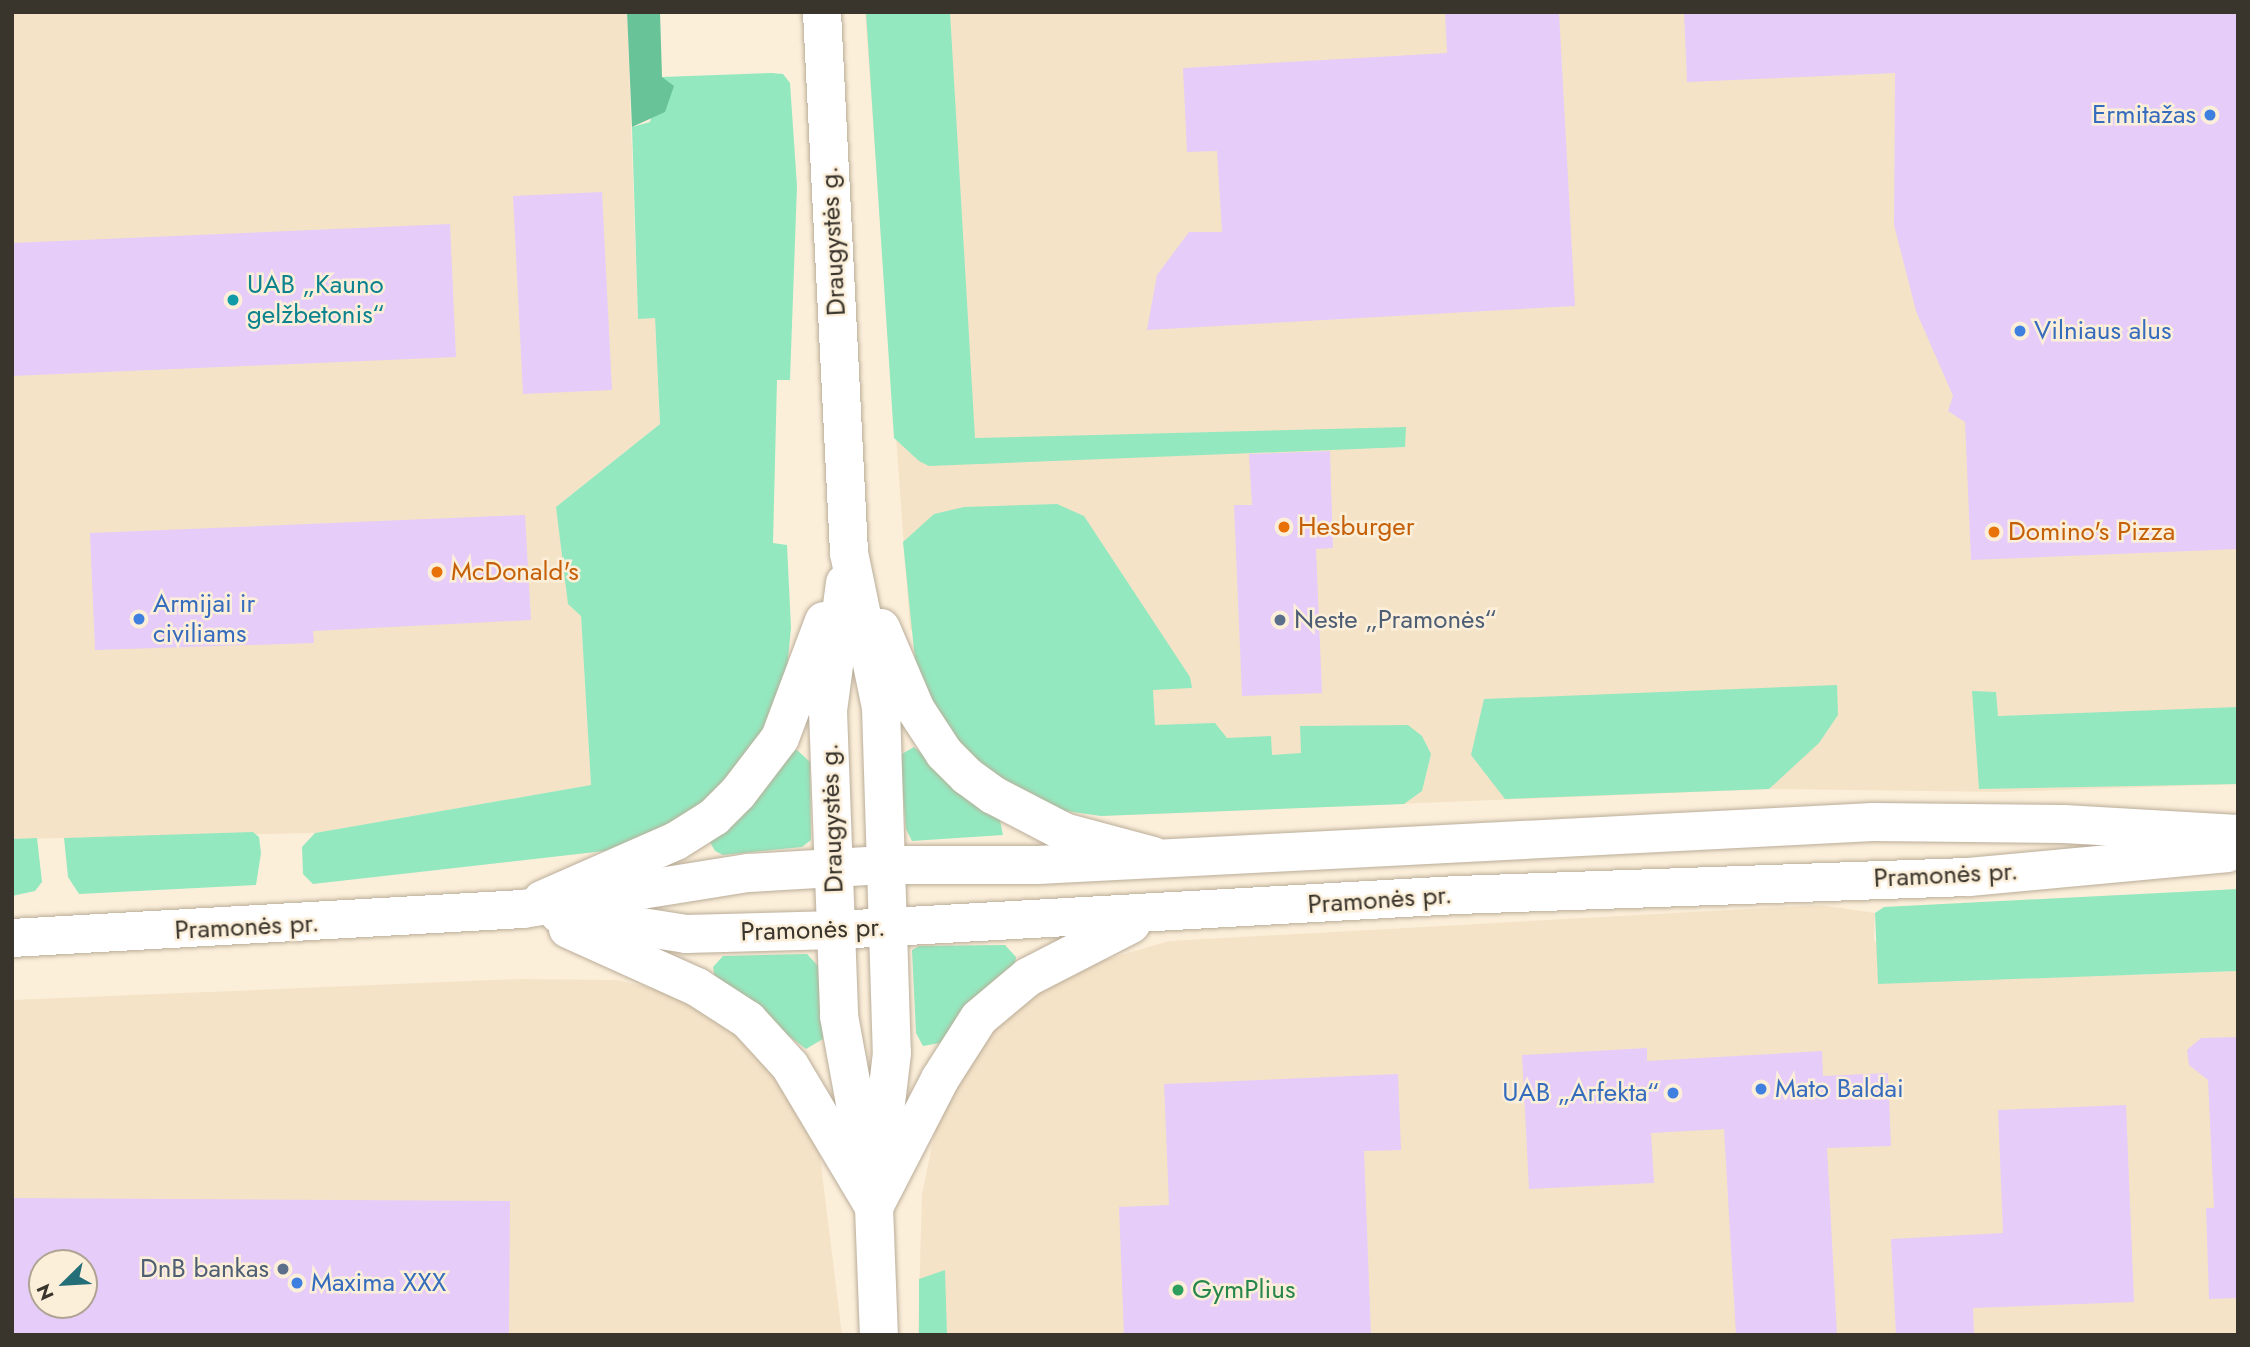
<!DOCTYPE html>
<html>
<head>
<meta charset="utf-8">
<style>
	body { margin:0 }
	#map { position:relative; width:2250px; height:1347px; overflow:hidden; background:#fcefda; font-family:Jost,sans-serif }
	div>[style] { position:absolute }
	.built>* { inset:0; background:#f5e3c8 }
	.green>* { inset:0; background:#94e8bf }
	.forest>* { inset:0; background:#68c399 }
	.building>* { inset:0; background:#e6ccf8 }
	.roads { filter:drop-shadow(0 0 2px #baad99) drop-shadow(0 0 2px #baad99) }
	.secondary>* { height:38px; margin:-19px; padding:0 19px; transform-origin:19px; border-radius:19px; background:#fff }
	.primary>* { height:38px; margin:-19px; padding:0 19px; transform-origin:19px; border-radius:19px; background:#fff }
	.dots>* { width:19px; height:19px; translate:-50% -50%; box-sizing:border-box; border:4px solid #fcefda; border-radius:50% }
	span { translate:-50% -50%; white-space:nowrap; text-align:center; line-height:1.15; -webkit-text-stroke:5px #fcefda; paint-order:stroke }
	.shop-label { font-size:26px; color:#366cbe }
	.right { translate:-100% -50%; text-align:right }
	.left { translate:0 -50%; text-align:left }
	.street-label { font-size:26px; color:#39342c }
	.culture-label { font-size:26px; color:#0d838f }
	.food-label { font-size:26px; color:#c56008 }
	.service-label { font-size:26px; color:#4e5e75 }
	.leisure-label { font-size:26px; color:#27864d }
	.frame { position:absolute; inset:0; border:14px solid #39342c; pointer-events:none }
	.north { position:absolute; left:28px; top:1249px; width:70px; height:70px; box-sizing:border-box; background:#fcefda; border:2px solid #aea494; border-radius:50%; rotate:246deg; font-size:19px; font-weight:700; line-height:28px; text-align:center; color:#39342c }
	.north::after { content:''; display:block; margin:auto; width:24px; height:32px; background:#246e77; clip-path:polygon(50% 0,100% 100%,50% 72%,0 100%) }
</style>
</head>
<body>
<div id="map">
	<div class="built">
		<div style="clip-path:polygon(12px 12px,627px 12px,638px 318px,655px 318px,660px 424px,556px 507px,581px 616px,591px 785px,315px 833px,12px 839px)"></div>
		<div style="clip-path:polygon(865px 12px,2238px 12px,2238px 784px,1999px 792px,1769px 789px,1101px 816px,910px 629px)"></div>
		<div style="clip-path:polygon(1820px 905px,1875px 913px,1874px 941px,2130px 975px,2238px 971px,2238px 1335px,918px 1335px,922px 1194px,940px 1108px,975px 1048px,1022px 1002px,1084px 966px,1169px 941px)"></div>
		<div style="clip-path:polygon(evenodd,519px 979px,617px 980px,677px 994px,702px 1006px,757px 1052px,803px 1117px,820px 1156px,842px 1335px,12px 1335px,12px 1000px,519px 979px,42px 1263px,84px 1263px,84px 1305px,42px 1305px,42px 1263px)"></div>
	</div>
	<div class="green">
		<div style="clip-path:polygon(866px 12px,950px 12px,975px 438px,1406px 427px,1405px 447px,929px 466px,919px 461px,894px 438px)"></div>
		<div style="clip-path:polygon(772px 73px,783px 74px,790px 83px,797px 186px,790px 380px,777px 380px,773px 543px,787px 545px,791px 628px,786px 680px,762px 737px,725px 783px,699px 805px,657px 832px,613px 850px,313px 884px,303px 874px,302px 847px,315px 833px,591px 785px,581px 616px,568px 604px,556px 507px,660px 424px,655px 318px,638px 319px,632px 127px,650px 122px,662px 77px)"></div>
		<div style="clip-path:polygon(1057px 504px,1084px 516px,1190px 677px,1192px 688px,1153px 690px,1155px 725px,1215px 723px,1227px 738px,1271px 736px,1272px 755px,1301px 753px,1300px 726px,1408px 725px,1422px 736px,1431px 754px,1422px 791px,1404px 804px,1101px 816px,1045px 808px,961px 751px,936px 710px,915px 660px,903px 542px,934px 514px,964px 507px)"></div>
		<div style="clip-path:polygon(1837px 685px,1838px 715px,1819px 743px,1769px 789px,1505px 799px,1471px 755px,1484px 699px)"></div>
		<div style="clip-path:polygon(1972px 691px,1996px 692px,1998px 716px,2238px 707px,2238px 784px,1979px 789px)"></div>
		<div style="clip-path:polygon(914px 747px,1000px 820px,1003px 835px,912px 841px,906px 829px,900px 755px)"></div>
		<div style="clip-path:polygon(797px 750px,810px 762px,811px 840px,802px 847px,723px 855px,715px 851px,710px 842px,789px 752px)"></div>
		<div style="clip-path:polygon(253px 832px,259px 837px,261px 853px,256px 885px,79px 894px,68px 877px,64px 838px)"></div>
		<div style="clip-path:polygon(37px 838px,42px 882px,35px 891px,12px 896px,12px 839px)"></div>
		<div style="clip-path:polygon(2238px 889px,2238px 971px,1878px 984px,1875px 913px,1884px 907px)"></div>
		<div style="clip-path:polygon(1005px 945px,1016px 957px,1015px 964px,993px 981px,940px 1043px,923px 1046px,916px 1033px,912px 950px,919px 946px)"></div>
		<div style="clip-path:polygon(807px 954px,818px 966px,823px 1039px,806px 1049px,715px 979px,713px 967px,723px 956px)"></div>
		<div style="clip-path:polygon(945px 1270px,947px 1335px,919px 1335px,919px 1279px)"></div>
	</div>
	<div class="forest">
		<div style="clip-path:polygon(627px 12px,660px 12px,662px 77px,674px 86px,665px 112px,632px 127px)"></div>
	</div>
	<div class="building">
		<div style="clip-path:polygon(1445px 12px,1559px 12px,1575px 306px,1147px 330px,1157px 275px,1189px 232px,1222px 232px,1217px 151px,1187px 152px,1183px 68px,1447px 53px)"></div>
		<div style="clip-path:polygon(1684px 12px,2238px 12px,2238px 549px,1971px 560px,1965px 422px,1948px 411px,1953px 396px,1916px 311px,1894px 225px,1895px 73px,1687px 82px)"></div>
		<div style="clip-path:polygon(602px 192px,612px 390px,523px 394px,513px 196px)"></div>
		<div style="clip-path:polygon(450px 224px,456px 357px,12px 376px,12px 243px)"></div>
		<div style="clip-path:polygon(1330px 451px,1333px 548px,1316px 549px,1322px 693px,1242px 696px,1234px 505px,1252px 505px,1249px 454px)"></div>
		<div style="clip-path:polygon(525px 515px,531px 620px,313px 631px,314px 643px,95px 650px,90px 533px)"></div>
		<div style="clip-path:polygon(2238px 1037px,2238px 1298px,2209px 1299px,2206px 1208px,2227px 1208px,2214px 1208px,2208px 1080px,2189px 1065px,2187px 1050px,2201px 1038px)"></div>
		<div style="clip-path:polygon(1647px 1048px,1647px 1061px,1822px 1051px,1823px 1076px,1888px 1073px,1891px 1146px,1827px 1148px,1837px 1335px,1736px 1335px,1724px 1129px,1651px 1133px,1654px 1183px,1529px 1189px,1522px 1055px)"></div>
		<div style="clip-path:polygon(1398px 1074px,1401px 1150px,1364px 1151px,1371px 1335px,1124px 1335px,1119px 1207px,1169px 1205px,1164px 1084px)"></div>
		<div style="clip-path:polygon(2126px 1105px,2134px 1302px,1973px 1308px,1974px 1335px,1896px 1335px,1891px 1239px,2003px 1233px,1998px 1110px)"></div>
		<div style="clip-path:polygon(evenodd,12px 1198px,510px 1201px,509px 1335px,12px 1335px,12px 1198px,42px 1263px,84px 1263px,84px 1305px,42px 1305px,42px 1263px)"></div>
	</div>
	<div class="roads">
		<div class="secondary">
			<div style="left:822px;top:12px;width:542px;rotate:87.14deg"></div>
			<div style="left:849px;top:553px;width:158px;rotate:78.3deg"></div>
			<div style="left:881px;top:708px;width:345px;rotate:88.2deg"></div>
			<div style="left:892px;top:1053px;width:153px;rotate:96.8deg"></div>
			<div style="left:845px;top:583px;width:129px;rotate:97.6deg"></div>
			<div style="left:828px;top:711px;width:305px;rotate:87.9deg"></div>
			<div style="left:839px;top:1016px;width:194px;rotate:79.6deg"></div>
			<div style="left:874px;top:1207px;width:128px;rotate:87.8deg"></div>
			<div style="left:881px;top:628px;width:89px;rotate:66.9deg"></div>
			<div style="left:916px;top:710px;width:51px;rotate:56.9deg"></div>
			<div style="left:944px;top:753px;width:33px;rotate:45deg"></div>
			<div style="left:967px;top:776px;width:32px;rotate:36deg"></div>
			<div style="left:993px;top:795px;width:80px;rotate:27.5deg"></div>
			<div style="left:1064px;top:832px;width:92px;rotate:15.1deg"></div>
			<div style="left:542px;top:900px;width:146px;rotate:-23.8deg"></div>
			<div style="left:676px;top:841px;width:45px;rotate:-32.3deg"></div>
			<div style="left:714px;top:817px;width:34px;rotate:-45deg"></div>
			<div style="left:738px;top:793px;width:69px;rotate:-52.6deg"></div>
			<div style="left:780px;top:738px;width:125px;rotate:-69.4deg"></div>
		</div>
		<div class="primary">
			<div style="left:559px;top:914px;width:129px;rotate:8.9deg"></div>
			<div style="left:686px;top:934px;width:151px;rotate:-1.5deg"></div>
			<div style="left:837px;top:930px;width:622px;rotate:-3.23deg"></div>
			<div style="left:1458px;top:895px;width:511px;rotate:-2.02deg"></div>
			<div style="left:1969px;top:877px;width:260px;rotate:-5.3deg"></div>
			<div style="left:568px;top:929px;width:141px;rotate:24.2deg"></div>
			<div style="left:697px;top:987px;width:61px;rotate:32.9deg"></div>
			<div style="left:748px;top:1020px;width:62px;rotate:47.6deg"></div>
			<div style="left:790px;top:1066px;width:164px;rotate:59.2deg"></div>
			<div style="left:12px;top:938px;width:512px;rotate:-3.25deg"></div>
			<div style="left:523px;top:909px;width:229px;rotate:-9.1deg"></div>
			<div style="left:749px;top:873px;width:135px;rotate:-3.4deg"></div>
			<div style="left:884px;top:865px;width:154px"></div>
			<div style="left:1038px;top:865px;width:836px;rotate:-2.95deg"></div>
			<div style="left:1873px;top:822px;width:191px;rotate:0.6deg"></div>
			<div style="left:2064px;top:824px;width:174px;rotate:3.3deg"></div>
			<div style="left:874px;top:1207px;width:144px;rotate:-62.7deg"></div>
			<div style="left:940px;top:1079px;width:72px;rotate:-57.4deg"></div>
			<div style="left:979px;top:1018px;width:64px;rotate:-39.9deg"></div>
			<div style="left:1028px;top:977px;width:116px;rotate:-27.2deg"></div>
		</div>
	</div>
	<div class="dots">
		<div style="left:2210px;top:115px;background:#3f7fe0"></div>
		<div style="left:233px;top:300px;background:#0f9aa8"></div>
		<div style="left:2020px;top:331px;background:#3f7fe0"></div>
		<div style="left:1284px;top:527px;background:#e8710a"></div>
		<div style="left:1994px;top:532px;background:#e8710a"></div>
		<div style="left:437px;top:572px;background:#e8710a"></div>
		<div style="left:139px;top:619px;background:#3f7fe0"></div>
		<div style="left:1280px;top:620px;background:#5c6f8a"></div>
		<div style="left:1761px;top:1089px;background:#3f7fe0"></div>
		<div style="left:1673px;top:1093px;background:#3f7fe0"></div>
		<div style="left:283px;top:1269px;background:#5c6f8a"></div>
		<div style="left:297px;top:1283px;background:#3f7fe0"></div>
		<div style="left:1178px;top:1290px;background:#2e9e5b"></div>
	</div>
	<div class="shop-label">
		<span class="right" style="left:2196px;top:115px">Ermitažas</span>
		<span class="left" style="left:2034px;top:331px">Vilniaus alus</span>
		<span class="left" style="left:153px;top:619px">Armijai ir<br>civiliams</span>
		<span class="left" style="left:1775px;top:1089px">Mato Baldai</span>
		<span class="right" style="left:1659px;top:1093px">UAB „Arfekta“</span>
		<span class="left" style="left:311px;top:1283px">Maxima XXX</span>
	</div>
	<div class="street-label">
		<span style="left:833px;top:241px;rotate:-93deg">Draugystės g.</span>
		<span style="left:832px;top:818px;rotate:-92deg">Draugystės g.</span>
		<span style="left:1946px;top:875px;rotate:-3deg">Pramonės pr.</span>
		<span style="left:1380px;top:900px;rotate:-4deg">Pramonės pr.</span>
		<span style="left:247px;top:927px;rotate:-3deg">Pramonės pr.</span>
		<span style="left:813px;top:930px;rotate:-2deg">Pramonės pr.</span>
	</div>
	<div class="culture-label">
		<span class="left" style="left:247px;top:300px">UAB „Kauno<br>gelžbetonis“</span>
	</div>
	<div class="food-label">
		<span class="left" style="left:1298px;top:527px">Hesburger</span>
		<span class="left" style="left:2008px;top:532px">Domino's Pizza</span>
		<span class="left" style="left:451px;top:572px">McDonald's</span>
	</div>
	<div class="service-label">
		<span class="left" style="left:1294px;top:620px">Neste „Pramonės“</span>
		<span class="right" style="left:269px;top:1269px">DnB bankas</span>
	</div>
	<div class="leisure-label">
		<span class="left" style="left:1192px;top:1290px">GymPlius</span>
	</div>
	<div class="frame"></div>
	<div class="north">N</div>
</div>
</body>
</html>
